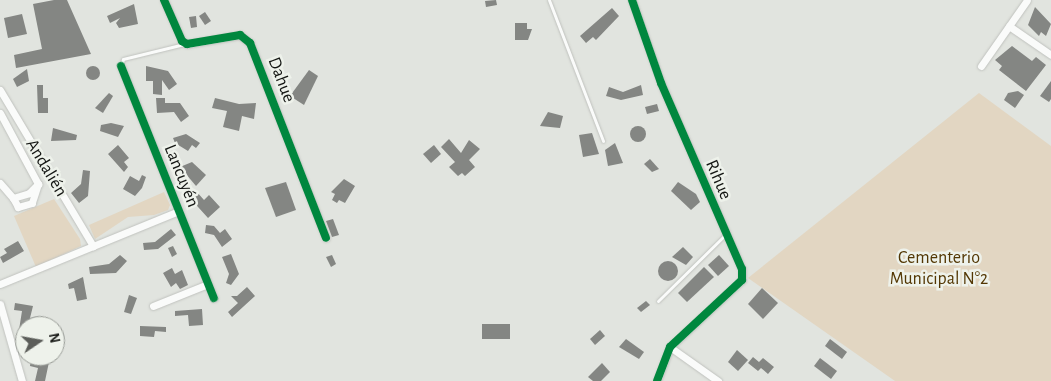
<!DOCTYPE html>
<html>
<head>
<meta charset="utf-8">
<style>
	body { margin:0 }
	#map { position:relative; width:1051px; height:381px; overflow:hidden; background:#e1e4df; font-family:"Alegreya Sans",sans-serif }
	div>[style] { position:absolute }
	.green>* { inset:0; background:#e2d6c2 }
	.building>* { inset:0; background:#848683 }
	.round { border-radius:50% }
	.roads { filter:drop-shadow(0 0 1px #c0c2be) drop-shadow(0 0 1px #c0c2be) }
	.service>* { height:3px; margin:-1.5px; padding:0 1.5px; transform-origin:1.5px; border-radius:1.5px; background:#fafbfa }
	.minor>* { height:7px; margin:-3.5px; padding:0 3.5px; transform-origin:3.5px; border-radius:3.5px; background:#fafbfa }
	.cycleway>* { height:8px; margin:-4px; padding:0 4px; transform-origin:4px; border-radius:4px; background:#00873e }
	span { translate:-50% -50%; white-space:nowrap; text-align:center; line-height:1.15; -webkit-text-stroke:5px #eef2eb; paint-order:stroke }
	.street-label { font-size:18px; color:#141613 }
	.park-label { font-size:18px; color:#533704 }
	.north { position:absolute; left:15px; top:316px; width:50px; height:50px; box-sizing:border-box; background:#eef2eb; border:1px solid #979a95; border-radius:50%; rotate:78deg; font-size:14px; font-weight:700; line-height:20px; text-align:center; color:#141613 }
	.north::after { content:''; display:block; margin:auto; width:18px; height:22px; background:#5c5e5a; clip-path:polygon(50% 0,100% 100%,50% 72%,0 100%) }
</style>
</head>
<body>
<div id="map">
	<div class="green">
		<div style="clip-path:polygon(979px 93px,1051px 146px,1051px 381px,895px 381px,748px 278px)"></div>
		<div style="clip-path:polygon(164px 192px,170px 205px,168px 210px,154px 215px,128px 217px,95px 239px,89px 225px)"></div>
		<div style="clip-path:polygon(54px 199px,80px 239px,81px 246px,36px 267px,14px 216px)"></div>
	</div>
	<div class="building">
		<div style="clip-path:polygon(54px 0,67px 0,91px 54px,16px 68px,14px 55px,42px 49px,33px 4px)"></div>
		<div style="clip-path:polygon(496px 0,497px 5px,486px 7px,485px 1px)"></div>
		<div style="clip-path:polygon(134px 4px,138px 24px,119px 28px,116px 23px,120px 18px,110px 23px,107px 16px)"></div>
		<div style="clip-path:polygon(1035px 7px,1051px 24px,1046px 36px,1041px 32px,1039px 36px,1028px 25px)"></div>
		<div style="clip-path:polygon(612px 8px,619px 16px,596px 40px,593px 37px,586px 43px,580px 36px)"></div>
		<div style="clip-path:polygon(205px 12px,211px 21px,205px 25px,199px 16px)"></div>
		<div style="clip-path:polygon(22px 14px,27px 34px,8px 38px,4px 18px)"></div>
		<div style="clip-path:polygon(196px 16px,197px 27px,191px 28px,189px 17px)"></div>
		<div style="clip-path:polygon(515px 23px,527px 23px,527px 29px,532px 29px,528px 40px,515px 40px)"></div>
		<div style="clip-path:polygon(1012px 46px,1032px 61px,1036px 57px,1046px 65px,1026px 91px,999px 70px,1002px 66px,995px 60px)"></div>
		<div style="clip-path:polygon(146px 66px,168px 71px,177px 84px,169px 90px,162px 80px,162px 95px,153px 94px,153px 81px,146px 81px)"></div>
		<div class="round" style="left:86px;top:66px;width:14px;height:14px"></div>
		<div style="clip-path:polygon(27px 69px,29px 81px,17px 87px,13px 79px)"></div>
		<div style="clip-path:polygon(309px 70px,318px 76px,304px 105px,290px 96px)"></div>
		<div style="clip-path:polygon(1051px 81px,1051px 99px,1049px 102px,1040px 96px)"></div>
		<div style="clip-path:polygon(37px 85px,43px 85px,43px 98px,48px 98px,48px 113px,38px 113px)"></div>
		<div style="clip-path:polygon(641px 85px,643px 95px,621px 100px,606px 96px,609px 87px,623px 92px)"></div>
		<div style="clip-path:polygon(1018px 91px,1024px 95px,1015px 108px,1004px 100px,1008px 93px)"></div>
		<div style="clip-path:polygon(109px 93px,113px 96px,103px 113px,95px 108px)"></div>
		<div style="clip-path:polygon(156px 98px,165px 98px,165px 103px,180px 103px,189px 116px,181px 122px,174px 112px,157px 113px)"></div>
		<div style="clip-path:polygon(215px 98px,239px 104px,256px 103px,254px 119px,242px 116px,239px 131px,223px 127px,227px 111px,212px 108px)"></div>
		<div style="clip-path:polygon(657px 104px,659px 111px,647px 114px,645px 107px)"></div>
		<div style="clip-path:polygon(548px 112px,563px 116px,560px 128px,540px 126px)"></div>
		<div style="clip-path:polygon(111px 123px,124px 126px,118px 137px,100px 131px,101px 125px)"></div>
		<div class="round" style="left:630px;top:126px;width:16px;height:16px"></div>
		<div style="clip-path:polygon(53px 128px,77px 135px,76px 140px,51px 141px)"></div>
		<div style="clip-path:polygon(592px 133px,599px 154px,583px 157px,579px 135px)"></div>
		<div style="clip-path:polygon(186px 134px,200px 143px,196px 148px,192px 145px,188px 151px,175px 143px,173px 138px)"></div>
		<div style="clip-path:polygon(449px 139px,461px 153px,469px 140px,480px 149px,469px 160px,475px 167px,465px 176px,462px 173px,458px 176px,449px 167px,455px 162px,441px 147px)"></div>
		<div style="clip-path:polygon(615px 143px,623px 163px,608px 166px,605px 150px)"></div>
		<div style="clip-path:polygon(118px 145px,129px 158px,124px 162px,128px 167px,124px 172px,108px 154px)"></div>
		<div style="clip-path:polygon(434px 145px,441px 154px,431px 163px,423px 154px)"></div>
		<div style="clip-path:polygon(650px 159px,659px 169px,652px 172px,644px 164px)"></div>
		<div style="clip-path:polygon(192px 162px,206px 175px,196px 186px,180px 167px)"></div>
		<div style="clip-path:polygon(83px 170px,90px 171px,88px 196px,79px 203px,71px 193px,81px 184px)"></div>
		<div style="clip-path:polygon(142px 175px,146px 177px,142px 188px,135px 196px,123px 189px,130px 176px,139px 181px)"></div>
		<div style="clip-path:polygon(344px 179px,355px 186px,345px 203px,339px 200px,337px 203px,332px 200px,335px 194px,331px 192px)"></div>
		<div style="clip-path:polygon(286px 182px,296px 210px,276px 217px,265px 188px)"></div>
		<div style="clip-path:polygon(678px 182px,696px 194px,700px 202px,691px 210px,671px 191px)"></div>
		<div style="clip-path:polygon(196px 191px,204px 200px,209px 195px,220px 207px,208px 218px,189px 197px)"></div>
		<div style="clip-path:polygon(333px 219px,339px 235px,332px 237px,326px 221px)"></div>
		<div style="clip-path:polygon(206px 225px,214px 226px,220px 233px,225px 229px,232px 239px,222px 247px,214px 235px,205px 233px)"></div>
		<div style="clip-path:polygon(171px 229px,176px 235px,158px 249px,144px 250px,143px 243px,155px 242px)"></div>
		<div style="clip-path:polygon(18px 241px,24px 251px,3px 263px,0 257px,7px 253px,4px 249px)"></div>
		<div style="clip-path:polygon(173px 246px,177px 254px,172px 257px,168px 248px)"></div>
		<div style="clip-path:polygon(683px 247px,693px 257px,686px 265px,672px 257px)"></div>
		<div style="clip-path:polygon(231px 254px,239px 274px,231px 285px,226px 283px,229px 274px,222px 257px)"></div>
		<div style="clip-path:polygon(120px 255px,127px 261px,116px 273px,90px 274px,89px 267px,109px 264px)"></div>
		<div style="clip-path:polygon(332px 255px,336px 264px,331px 267px,326px 257px)"></div>
		<div style="clip-path:polygon(719px 255px,729px 266px,718px 276px,708px 265px)"></div>
		<div class="round" style="left:658px;top:261px;width:20px;height:20px"></div>
		<div style="clip-path:polygon(704px 267px,714px 277px,687px 302px,678px 293px)"></div>
		<div style="clip-path:polygon(172px 268px,175px 274px,182px 270px,188px 285px,180px 289px,176px 283px,171px 287px,163px 273px)"></div>
		<div style="clip-path:polygon(83px 277px,87px 299px,77px 301px,74px 288px,69px 289px,68px 284px)"></div>
		<div style="clip-path:polygon(247px 287px,255px 296px,232px 317px,228px 312px,238px 303px,231px 296px,237px 296px)"></div>
		<div style="clip-path:polygon(762px 288px,778px 303px,763px 319px,748px 304px)"></div>
		<div style="clip-path:polygon(129px 295px,137px 298px,131px 314px,124px 312px)"></div>
		<div style="clip-path:polygon(646px 301px,650px 305px,641px 312px,637px 308px)"></div>
		<div style="clip-path:polygon(15px 303px,33px 306px,30px 318px,38px 319px,36px 326px,19px 330px,22px 311px,14px 310px)"></div>
		<div style="clip-path:polygon(202px 309px,203px 325px,189px 326px,188px 315px,175px 316px,175px 311px)"></div>
		<div style="clip-path:polygon(482px 324px,510px 324px,510px 339px,482px 339px)"></div>
		<div style="clip-path:polygon(140px 326px,166px 327px,166px 332px,155px 331px,154px 337px,140px 336px)"></div>
		<div style="clip-path:polygon(600px 330px,605px 336px,595px 345px,590px 339px)"></div>
		<div style="clip-path:polygon(626px 339px,644px 352px,639px 359px,619px 347px)"></div>
		<div style="clip-path:polygon(830px 339px,847px 352px,842px 359px,825px 346px)"></div>
		<div style="clip-path:polygon(737px 350px,748px 360px,738px 371px,728px 362px)"></div>
		<div style="clip-path:polygon(753px 357px,759px 362px,763px 358px,774px 367px,768px 374px,761px 368px,758px 371px,748px 363px)"></div>
		<div style="clip-path:polygon(31px 358px,49px 362px,45px 381px,35px 381px,38px 368px,30px 366px)"></div>
		<div style="clip-path:polygon(820px 358px,837px 371px,831px 379px,814px 366px)"></div>
		<div style="clip-path:polygon(602px 363px,610px 372px,601px 381px,593px 381px,588px 377px)"></div>
	</div>
	<div class="roads">
		<div class="service">
			<div style="left:549px;top:0;width:151px;rotate:69deg"></div>
			<div style="left:121px;top:66px;width:7px;rotate:-74deg"></div>
			<div style="left:123px;top:59px;width:63px;rotate:-13.8deg"></div>
			<div style="left:658px;top:301px;width:94px;rotate:-44.6deg"></div>
		</div>
		<div class="minor">
			<div style="left:164px;top:0;width:45px;rotate:66.3deg"></div>
			<div style="left:182px;top:41px;width:6px;rotate:31deg"></div>
			<div style="left:187px;top:44px;width:54px;rotate:-9.6deg"></div>
			<div style="left:240px;top:35px;width:13px;rotate:39deg"></div>
			<div style="left:250px;top:43px;width:209px;rotate:68.7deg"></div>
			<div style="left:632px;top:0;width:88px;rotate:70.7deg"></div>
			<div style="left:661px;top:83px;width:203px;rotate:66.5deg"></div>
			<div style="left:742px;top:269px;width:11px;rotate:90deg"></div>
			<div style="left:742px;top:280px;width:98px;rotate:137.1deg"></div>
			<div style="left:670px;top:347px;width:36px;rotate:111deg"></div>
			<div style="left:1009px;top:26px;width:51px;rotate:34.6deg"></div>
			<div style="left:121px;top:66px;width:250px;rotate:68.2deg"></div>
			<div style="left:981px;top:66px;width:80px;rotate:-55.1deg"></div>
			<div style="left:0;top:90px;width:182px;rotate:59.2deg"></div>
			<div style="left:0;top:113px;width:81px;rotate:61.8deg"></div>
			<div style="left:38px;top:184px;width:20px;rotate:108deg"></div>
			<div style="left:32px;top:203px;width:15px;rotate:164deg"></div>
			<div style="left:18px;top:207px;width:10px;rotate:-119deg"></div>
			<div style="left:0;top:183px;width:20px;rotate:49deg"></div>
			<div style="left:13px;top:198px;width:17px;rotate:-17deg"></div>
			<div style="left:29px;top:193px;width:13px;rotate:-45deg"></div>
			<div style="left:0;top:284px;width:193px;rotate:-22.2deg"></div>
			<div style="left:0;top:304px;width:80px;rotate:74.1deg"></div>
			<div style="left:153px;top:306px;width:59px;rotate:-21.8deg"></div>
			<div style="left:670px;top:347px;width:59px;rotate:35.3deg"></div>
		</div>
	</div>
	<div class="cycleway">
		<div style="left:164px;top:0;width:45px;rotate:66.3deg"></div>
		<div style="left:182px;top:41px;width:6px;rotate:31deg"></div>
		<div style="left:187px;top:44px;width:54px;rotate:-9.6deg"></div>
		<div style="left:240px;top:35px;width:13px;rotate:39deg"></div>
		<div style="left:250px;top:43px;width:209px;rotate:68.7deg"></div>
		<div style="left:632px;top:0;width:88px;rotate:70.7deg"></div>
		<div style="left:661px;top:83px;width:203px;rotate:66.5deg"></div>
		<div style="left:742px;top:269px;width:11px;rotate:90deg"></div>
		<div style="left:742px;top:280px;width:98px;rotate:137.1deg"></div>
		<div style="left:670px;top:347px;width:36px;rotate:111deg"></div>
		<div style="left:121px;top:66px;width:250px;rotate:68.2deg"></div>
	</div>
	<div class="street-label">
		<span style="left:281px;top:80px;rotate:69deg">Dahue</span>
		<span style="left:46px;top:168px;rotate:59deg">Andalién</span>
		<span style="left:181px;top:176px;rotate:68deg">Lancuyén</span>
		<span style="left:718px;top:180px;rotate:67deg">Rihue</span>
	</div>
	<div class="park-label">
		<span style="left:939px;top:269px">Cementerio<br>Municipal N°2</span>
	</div>
	<div class="north">N</div>
</div>
</body>
</html>
